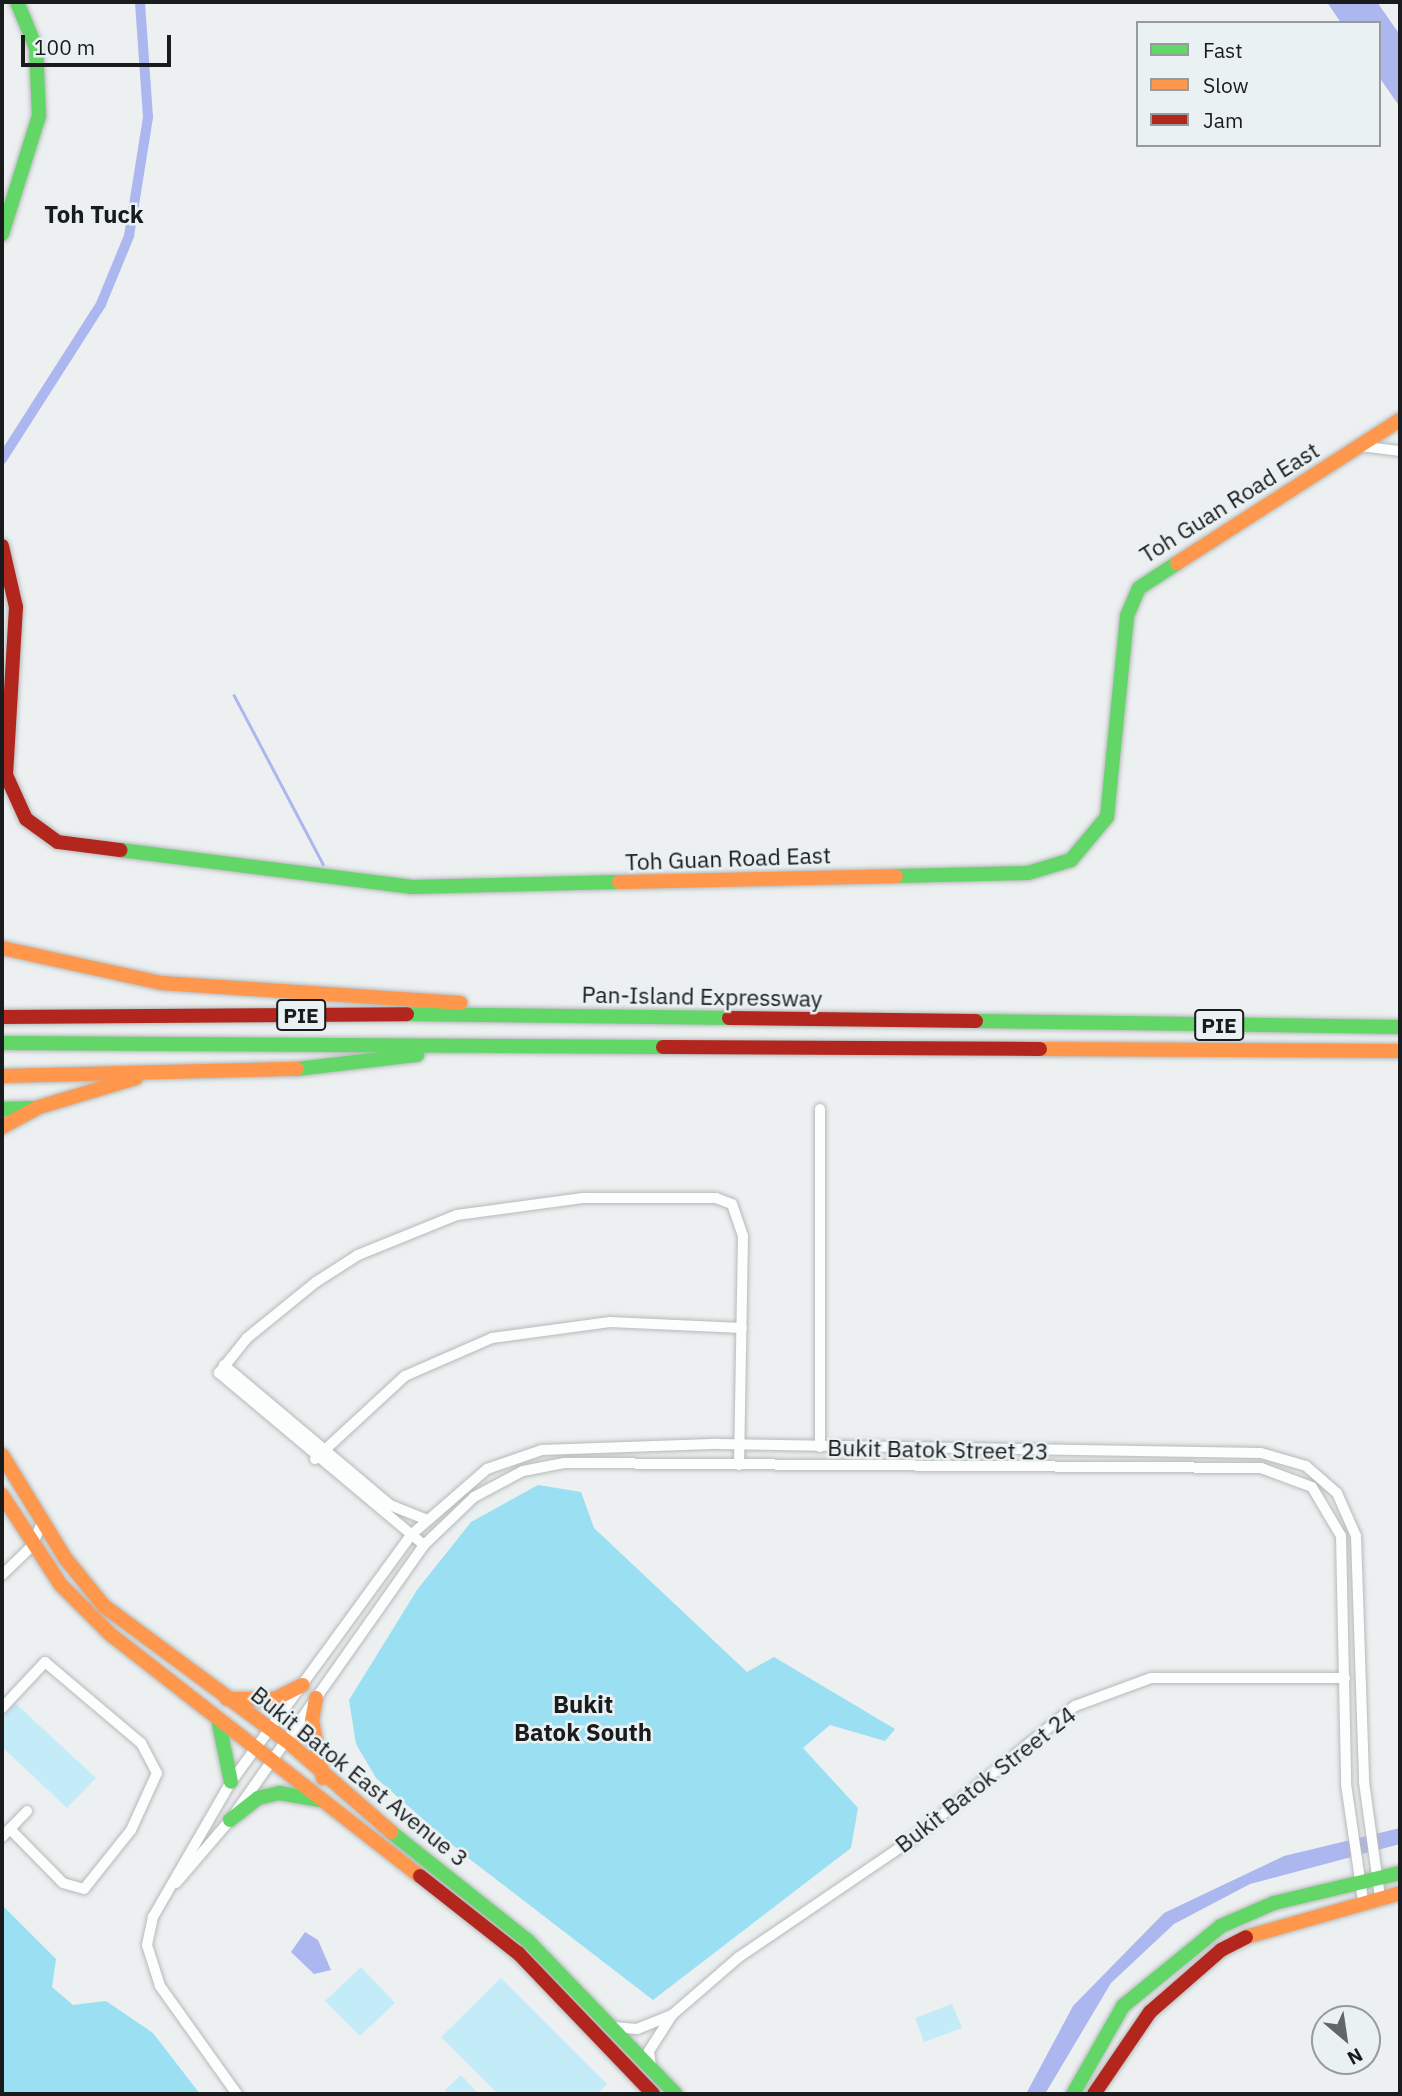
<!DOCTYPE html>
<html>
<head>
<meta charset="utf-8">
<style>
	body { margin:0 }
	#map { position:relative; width:1402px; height:2096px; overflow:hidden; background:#ecf0f1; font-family:"IBM Plex Sans",sans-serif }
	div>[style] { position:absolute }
	.green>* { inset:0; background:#c4ebf8 }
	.forest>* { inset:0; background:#9bdff3 }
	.water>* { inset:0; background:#acb6ef }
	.stream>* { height:2.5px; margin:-1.25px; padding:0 1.25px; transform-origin:1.25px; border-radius:1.25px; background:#acb6ef }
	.canal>* { height:10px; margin:-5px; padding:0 5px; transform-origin:5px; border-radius:5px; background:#acb6ef }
	.roads { filter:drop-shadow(0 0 2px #b6b9b9) drop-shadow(0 0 2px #b6b9b9) }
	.street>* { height:10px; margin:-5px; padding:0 5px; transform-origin:5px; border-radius:5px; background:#fcfdfd }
	.fast>* { height:14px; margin:-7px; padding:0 7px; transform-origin:7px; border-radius:7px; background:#63d668 }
	.slow>* { height:14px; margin:-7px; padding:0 7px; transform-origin:7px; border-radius:7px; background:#ff974d }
	.jam>* { height:14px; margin:-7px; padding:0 7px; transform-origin:7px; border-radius:7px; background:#b3261e }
	span { translate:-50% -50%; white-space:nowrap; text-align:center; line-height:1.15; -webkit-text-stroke:5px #eaf1f3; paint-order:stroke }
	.shield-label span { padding:2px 5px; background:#eaf1f3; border:2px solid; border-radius:5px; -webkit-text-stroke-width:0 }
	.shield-label { font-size:21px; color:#191b1c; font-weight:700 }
	.street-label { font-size:23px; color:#191b1c }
	.neighbourhood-label { font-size:24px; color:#191b1c; font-weight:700 }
	.frame { position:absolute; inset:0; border:4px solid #191b1c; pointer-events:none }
	.legend { position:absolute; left:1136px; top:21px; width:245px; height:126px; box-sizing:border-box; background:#eaf1f3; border:2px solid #969b9d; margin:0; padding:9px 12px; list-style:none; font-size:21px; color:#191b1c }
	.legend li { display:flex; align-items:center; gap:14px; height:35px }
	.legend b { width:35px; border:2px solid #969b9d }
	.north { position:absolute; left:1311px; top:2005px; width:70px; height:70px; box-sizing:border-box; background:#eaf1f3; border:2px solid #969b9d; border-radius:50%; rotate:151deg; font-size:19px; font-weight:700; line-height:28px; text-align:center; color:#191b1c }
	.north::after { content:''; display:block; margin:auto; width:24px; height:32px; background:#636667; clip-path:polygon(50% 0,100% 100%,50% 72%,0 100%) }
	.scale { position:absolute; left:21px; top:35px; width:150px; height:32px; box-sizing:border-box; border:4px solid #191b1c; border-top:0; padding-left:9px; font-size:21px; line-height:24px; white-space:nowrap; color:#191b1c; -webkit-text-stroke:5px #eaf1f3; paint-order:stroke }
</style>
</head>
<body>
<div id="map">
	<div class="green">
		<div style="clip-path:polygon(15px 1703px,96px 1778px,67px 1808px,2px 1747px,2px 1717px)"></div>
		<div style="clip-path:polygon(361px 1967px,395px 2003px,360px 2036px,325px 2001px)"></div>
		<div style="clip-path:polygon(501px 1978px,607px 2084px,597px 2094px,498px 2094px,441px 2037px)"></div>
		<div style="clip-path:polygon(952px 2004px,962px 2028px,924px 2042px,915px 2018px)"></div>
		<div style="clip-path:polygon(461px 2075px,479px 2094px,448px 2094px,445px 2090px)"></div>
	</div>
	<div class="forest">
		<div style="clip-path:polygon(538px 1485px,581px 1492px,594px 1528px,747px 1672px,774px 1657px,895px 1729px,885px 1741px,830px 1725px,803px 1748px,858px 1808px,851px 1848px,653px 2000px,463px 1854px,376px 1778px,356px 1744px,349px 1700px,417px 1590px,471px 1522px)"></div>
		<div style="clip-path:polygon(2px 1905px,56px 1959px,52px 1987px,73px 2005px,106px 2001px,153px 2033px,200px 2094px,2px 2094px)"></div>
	</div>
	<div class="water">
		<div style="clip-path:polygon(1327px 2px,1377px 2px,1400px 35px,1400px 107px,1379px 77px,1379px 23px,1341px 23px)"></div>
		<div style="clip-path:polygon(1400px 1828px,1400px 1844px,1250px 1884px,1174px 1924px,1111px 1983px,1045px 2094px,1026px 2094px,1073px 2006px,1164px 1913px,1284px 1856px)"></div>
		<div style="clip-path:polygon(305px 1932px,318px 1940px,331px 1970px,314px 1974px,291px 1952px)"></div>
	</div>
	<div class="stream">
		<div style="left:234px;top:695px;width:191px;rotate:62.2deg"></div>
	</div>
	<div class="canal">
		<div style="left:2px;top:459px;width:184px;rotate:-57.4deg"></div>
		<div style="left:101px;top:304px;width:74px;rotate:-67.6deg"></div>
		<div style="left:129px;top:236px;width:121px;rotate:-80.9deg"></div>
		<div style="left:148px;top:117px;width:115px;rotate:-94deg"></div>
	</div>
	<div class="roads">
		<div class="street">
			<div style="left:1359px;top:446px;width:41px;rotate:7deg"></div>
			<div style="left:224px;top:1365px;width:217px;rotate:40.1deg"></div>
			<div style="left:390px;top:1505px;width:38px;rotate:22deg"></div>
			<div style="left:820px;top:1447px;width:338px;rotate:-90deg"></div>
			<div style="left:315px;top:1459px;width:122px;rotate:-42.7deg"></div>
			<div style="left:405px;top:1376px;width:95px;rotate:-23.6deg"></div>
			<div style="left:492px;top:1338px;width:119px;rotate:-7.7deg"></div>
			<div style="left:610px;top:1322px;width:132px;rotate:2.6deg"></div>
			<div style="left:424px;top:1545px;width:268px;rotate:-140deg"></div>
			<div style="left:219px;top:1373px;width:45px;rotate:-51.3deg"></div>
			<div style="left:247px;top:1338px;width:89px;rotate:-39.1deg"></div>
			<div style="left:316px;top:1282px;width:50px;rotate:-32.7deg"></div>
			<div style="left:358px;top:1255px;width:107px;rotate:-22deg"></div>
			<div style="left:457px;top:1215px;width:127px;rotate:-7.7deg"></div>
			<div style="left:583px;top:1198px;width:133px"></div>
			<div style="left:716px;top:1198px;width:17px;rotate:21deg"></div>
			<div style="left:732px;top:1204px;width:34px;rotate:71deg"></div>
			<div style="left:743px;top:1236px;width:229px;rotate:91deg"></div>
			<div style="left:2px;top:1575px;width:42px;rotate:-44deg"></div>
			<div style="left:32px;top:1546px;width:25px;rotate:-67deg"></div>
			<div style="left:2px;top:1708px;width:63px;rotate:-46.9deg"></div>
			<div style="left:45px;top:1662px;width:126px;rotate:40.2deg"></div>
			<div style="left:141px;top:1743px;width:34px;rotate:62deg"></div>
			<div style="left:157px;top:1773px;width:63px;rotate:114.5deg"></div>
			<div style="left:131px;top:1830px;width:75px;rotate:128.5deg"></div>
			<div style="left:84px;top:1889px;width:22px;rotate:-164deg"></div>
			<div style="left:63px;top:1883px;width:76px;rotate:-134.5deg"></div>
			<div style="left:2px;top:1837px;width:36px;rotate:-46deg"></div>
			<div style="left:176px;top:1883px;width:83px;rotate:-49.4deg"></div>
			<div style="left:230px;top:1820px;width:337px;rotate:-54.8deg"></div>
			<div style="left:424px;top:1545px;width:69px;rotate:-43.8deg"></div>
			<div style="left:474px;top:1497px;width:55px;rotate:-28deg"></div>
			<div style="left:523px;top:1471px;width:42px;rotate:-11deg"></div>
			<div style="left:564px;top:1463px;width:697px;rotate:0.41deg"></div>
			<div style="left:1261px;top:1468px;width:54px;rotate:20.4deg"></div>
			<div style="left:1312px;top:1487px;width:57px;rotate:59.4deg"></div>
			<div style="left:1341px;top:1536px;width:248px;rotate:88.8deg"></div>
			<div style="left:1346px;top:1784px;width:118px;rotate:81.7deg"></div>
			<div style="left:613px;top:2027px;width:24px;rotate:5deg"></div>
			<div style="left:637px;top:2029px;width:38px;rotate:-22deg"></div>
			<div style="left:651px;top:2066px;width:15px;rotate:-98deg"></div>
			<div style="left:649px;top:2051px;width:43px;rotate:-57.4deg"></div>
			<div style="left:672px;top:2015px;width:89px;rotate:-40.9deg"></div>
			<div style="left:739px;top:1957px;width:207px;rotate:-34.2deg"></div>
			<div style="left:910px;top:1841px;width:213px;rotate:-39.3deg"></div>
			<div style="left:1075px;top:1706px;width:81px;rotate:-20.2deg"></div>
			<div style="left:1151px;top:1678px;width:194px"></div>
			<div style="left:237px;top:2094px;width:133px;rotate:-125.5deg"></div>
			<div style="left:160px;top:1986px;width:43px;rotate:-107.6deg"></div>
			<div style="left:147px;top:1945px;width:29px;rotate:-78deg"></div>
			<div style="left:153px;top:1917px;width:156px;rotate:-60deg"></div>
			<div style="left:231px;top:1782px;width:306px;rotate:-53.9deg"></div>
			<div style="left:411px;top:1535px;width:101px;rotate:-41deg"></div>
			<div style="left:487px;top:1469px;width:58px;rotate:-19.1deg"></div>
			<div style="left:542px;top:1450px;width:176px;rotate:-2deg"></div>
			<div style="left:718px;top:1444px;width:543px;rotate:0.95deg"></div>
			<div style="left:1261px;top:1453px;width:47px;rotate:16.1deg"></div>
			<div style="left:1306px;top:1466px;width:41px;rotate:41.1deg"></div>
			<div style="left:1337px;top:1493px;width:47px;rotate:66.2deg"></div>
			<div style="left:1356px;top:1536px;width:246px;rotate:88.1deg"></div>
			<div style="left:1364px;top:1782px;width:117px;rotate:82.1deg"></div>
		</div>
		<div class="fast">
			<div style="left:2px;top:234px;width:124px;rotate:-72.6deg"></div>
			<div style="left:39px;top:116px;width:68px;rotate:-92.5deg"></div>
			<div style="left:36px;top:48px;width:50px;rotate:-112.4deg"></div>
			<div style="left:120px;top:850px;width:293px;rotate:7.2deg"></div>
			<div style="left:411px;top:887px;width:208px;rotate:-1.4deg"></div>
			<div style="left:896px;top:876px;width:132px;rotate:-1.3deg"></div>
			<div style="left:1028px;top:873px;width:45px;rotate:-16.8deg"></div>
			<div style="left:1071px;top:860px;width:56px;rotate:-50.1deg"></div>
			<div style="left:1107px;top:817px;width:202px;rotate:-84.3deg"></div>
			<div style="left:1127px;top:616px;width:30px;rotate:-67deg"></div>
			<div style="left:1139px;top:588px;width:45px;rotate:-33.3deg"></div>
			<div style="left:407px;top:1014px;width:322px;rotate:0.7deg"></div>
			<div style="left:976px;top:1021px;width:424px;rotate:0.8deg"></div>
			<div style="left:2px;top:1043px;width:661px;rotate:0.35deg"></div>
			<div style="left:297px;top:1069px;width:121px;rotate:-6.7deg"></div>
			<div style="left:2px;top:1109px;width:30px;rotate:-2deg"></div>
			<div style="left:219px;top:1724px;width:59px;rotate:78.3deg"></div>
			<div style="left:230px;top:1820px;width:36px;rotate:-38deg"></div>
			<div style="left:258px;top:1798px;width:22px;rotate:-13deg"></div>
			<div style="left:279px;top:1793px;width:42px;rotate:9.7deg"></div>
			<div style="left:391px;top:1832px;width:175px;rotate:38.5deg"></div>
			<div style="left:528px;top:1941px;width:213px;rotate:46deg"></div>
			<div style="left:1073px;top:2094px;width:101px;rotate:-60.4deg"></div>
			<div style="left:1123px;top:2006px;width:127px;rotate:-39.2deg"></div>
			<div style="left:1221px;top:1926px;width:58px;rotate:-23.5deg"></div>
			<div style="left:1274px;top:1903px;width:130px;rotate:-13.4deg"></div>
		</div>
		<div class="slow">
			<div style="left:1177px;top:563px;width:265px;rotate:-32.7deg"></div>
			<div style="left:619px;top:882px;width:277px;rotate:-1.2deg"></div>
			<div style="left:2px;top:948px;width:163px;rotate:12.4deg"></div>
			<div style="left:161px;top:983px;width:300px;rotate:3.8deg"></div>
			<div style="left:1040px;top:1049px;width:360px;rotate:0.3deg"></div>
			<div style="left:2px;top:1076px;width:295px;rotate:-1.4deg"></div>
			<div style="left:2px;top:1127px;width:42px;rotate:-28.4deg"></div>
			<div style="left:39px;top:1107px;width:101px;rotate:-16.6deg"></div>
			<div style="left:2px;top:1455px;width:121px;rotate:58.5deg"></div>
			<div style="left:65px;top:1558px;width:62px;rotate:50.9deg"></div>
			<div style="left:104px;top:1606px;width:229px;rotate:36.5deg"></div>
			<div style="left:288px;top:1742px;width:137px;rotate:41.1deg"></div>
			<div style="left:2px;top:1495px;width:108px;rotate:56.8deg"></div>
			<div style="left:61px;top:1585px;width:69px;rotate:45deg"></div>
			<div style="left:110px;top:1634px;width:393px;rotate:38deg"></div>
			<div style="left:316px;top:1698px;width:23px;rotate:100deg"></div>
			<div style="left:312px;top:1721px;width:58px;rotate:79.1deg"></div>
			<div style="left:227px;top:1699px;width:48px"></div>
			<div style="left:275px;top:1699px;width:31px;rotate:-27deg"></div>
			<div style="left:1246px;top:1937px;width:160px;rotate:-15.9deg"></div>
		</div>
		<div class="jam">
			<div style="left:2px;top:546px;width:63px;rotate:77.1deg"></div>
			<div style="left:16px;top:607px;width:168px;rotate:93.4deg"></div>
			<div style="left:6px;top:775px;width:48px;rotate:65.6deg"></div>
			<div style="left:26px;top:819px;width:39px;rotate:36deg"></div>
			<div style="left:58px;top:842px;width:63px;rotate:7.4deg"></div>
			<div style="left:2px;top:1017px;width:405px;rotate:-0.4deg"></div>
			<div style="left:729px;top:1018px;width:247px;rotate:0.7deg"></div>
			<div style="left:663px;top:1047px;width:377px;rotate:0.3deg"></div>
			<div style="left:420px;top:1876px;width:125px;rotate:38.2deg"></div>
			<div style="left:518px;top:1953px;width:195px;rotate:46.2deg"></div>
			<div style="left:1094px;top:2094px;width:99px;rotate:-55.7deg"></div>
			<div style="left:1150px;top:2012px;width:94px;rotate:-41.1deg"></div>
			<div style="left:1221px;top:1950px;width:28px;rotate:-27deg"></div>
		</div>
	</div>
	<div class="shield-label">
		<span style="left:301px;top:1015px">PIE</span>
		<span style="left:1219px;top:1025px">PIE</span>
	</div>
	<div class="street-label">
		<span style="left:1229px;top:502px;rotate:-32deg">Toh Guan Road East</span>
		<span style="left:728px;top:858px;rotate:-2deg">Toh Guan Road East</span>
		<span style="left:702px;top:996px;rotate:1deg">Pan-Island Expressway</span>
		<span style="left:938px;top:1449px;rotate:1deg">Bukit Batok Street 23</span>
		<span style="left:360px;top:1776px;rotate:39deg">Bukit Batok East Avenue 3</span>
		<span style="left:985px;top:1779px;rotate:-38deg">Bukit Batok Street 24</span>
	</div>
	<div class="neighbourhood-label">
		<span style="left:94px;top:215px">Toh Tuck</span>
		<span style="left:583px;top:1719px">Bukit<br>Batok South</span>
	</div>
	<div class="frame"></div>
	<ul class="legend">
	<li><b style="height:9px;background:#63d668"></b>Fast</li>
	<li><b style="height:9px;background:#ff974d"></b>Slow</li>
	<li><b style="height:9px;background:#b3261e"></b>Jam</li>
	</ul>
	<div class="north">N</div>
	<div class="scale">100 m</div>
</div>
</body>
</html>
